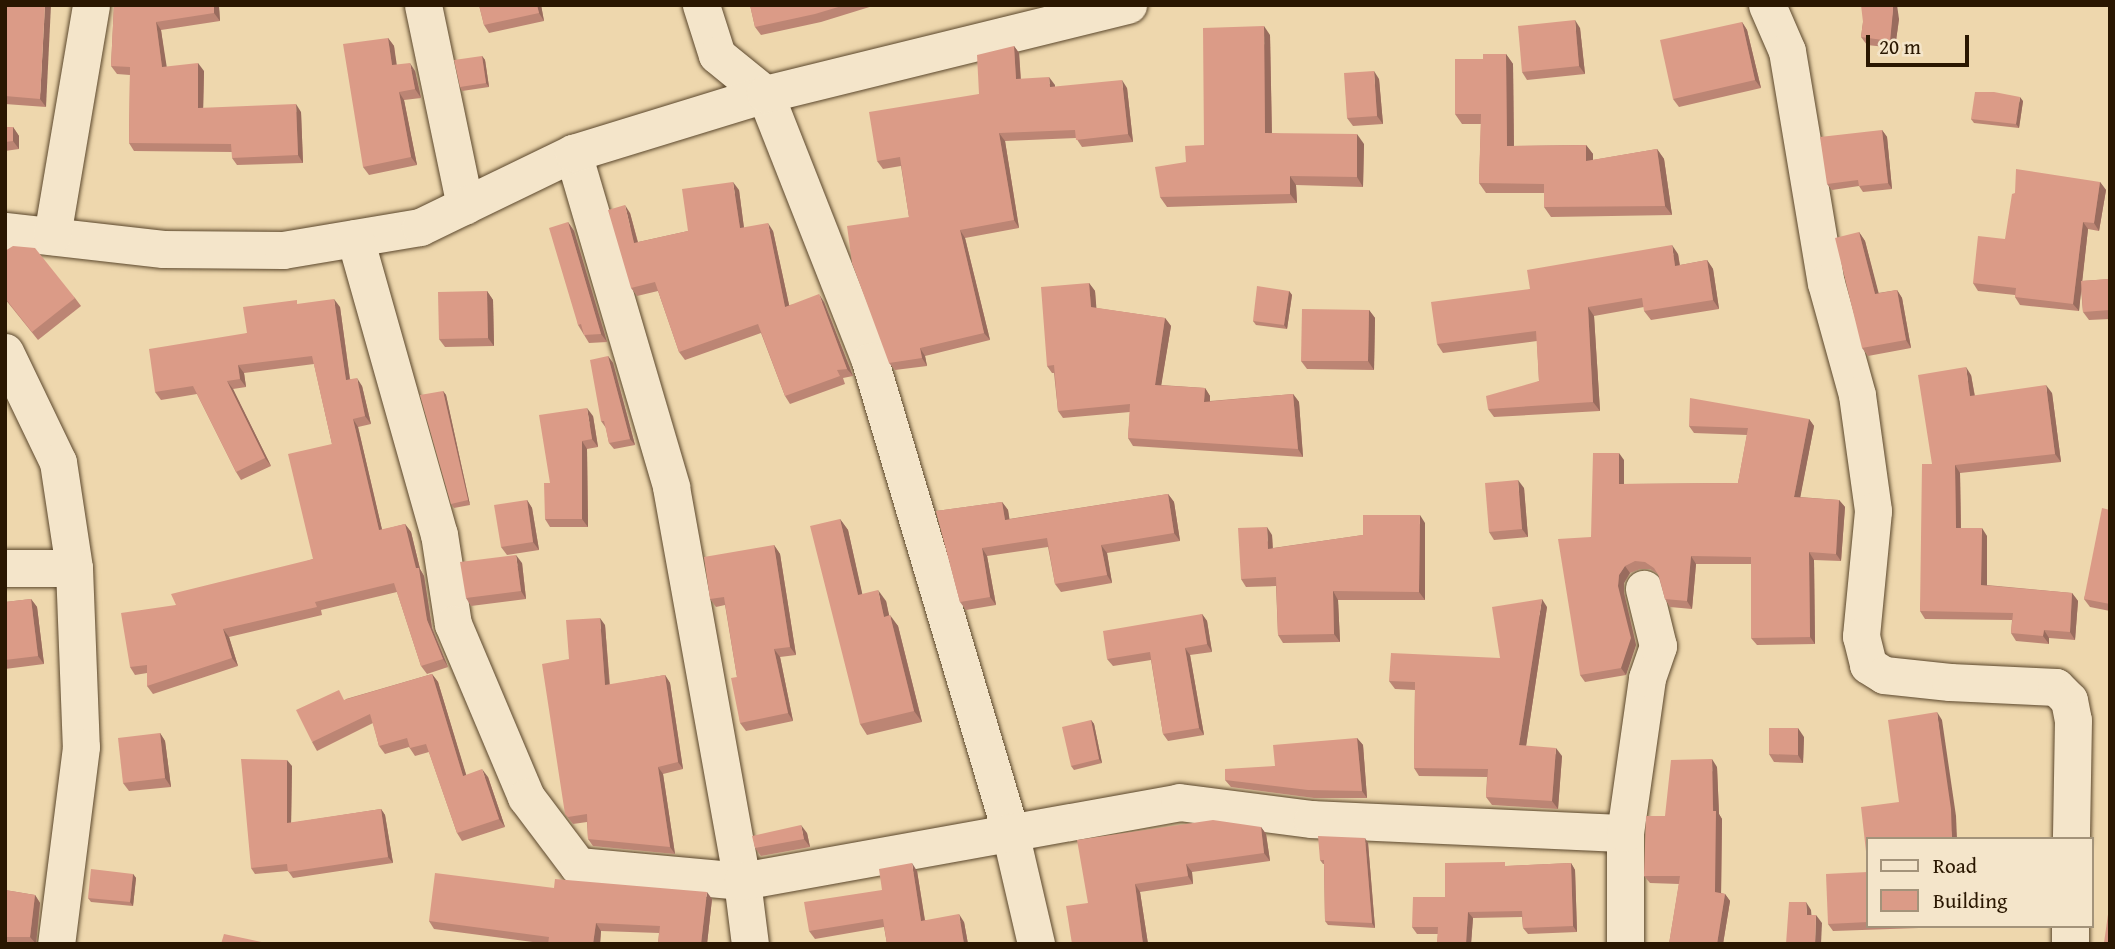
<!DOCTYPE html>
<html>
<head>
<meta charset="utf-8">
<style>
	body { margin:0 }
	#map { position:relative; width:2115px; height:949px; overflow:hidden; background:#eed7ad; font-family:"Gentium Book Plus",serif }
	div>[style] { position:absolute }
	.roads { filter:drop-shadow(0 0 2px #5b472c) drop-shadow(0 0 2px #5b472c) }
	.street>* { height:37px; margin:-18.5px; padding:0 18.5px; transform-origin:18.5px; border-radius:18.5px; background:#f4e5ca }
	.wall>* { inset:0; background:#bc8574 }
	.shaded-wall>* { inset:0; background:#996c5e }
	.building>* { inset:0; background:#db9b87 }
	span { translate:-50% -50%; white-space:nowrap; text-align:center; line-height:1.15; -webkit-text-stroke:6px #f4e5ca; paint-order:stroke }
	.frame { position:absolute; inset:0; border:7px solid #2a1701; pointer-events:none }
	.legend { position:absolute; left:1866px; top:837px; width:228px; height:91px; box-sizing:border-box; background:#f4e5ca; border:2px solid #a3937a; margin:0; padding:9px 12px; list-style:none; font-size:21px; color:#2a1701 }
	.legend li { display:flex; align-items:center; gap:14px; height:35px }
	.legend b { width:35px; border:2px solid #a3937a }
	.scale { position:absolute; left:1866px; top:35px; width:103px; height:32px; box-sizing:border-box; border:4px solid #2a1701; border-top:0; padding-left:9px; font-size:21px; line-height:24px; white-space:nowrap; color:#2a1701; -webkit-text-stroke:5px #f4e5ca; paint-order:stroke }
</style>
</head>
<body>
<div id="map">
	<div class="roads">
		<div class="street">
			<div style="left:423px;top:5px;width:205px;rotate:78.2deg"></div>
			<div style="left:701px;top:5px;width:52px;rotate:72.3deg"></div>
			<div style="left:717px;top:55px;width:62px;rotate:39.1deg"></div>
			<div style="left:765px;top:94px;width:287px;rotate:68.5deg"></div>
			<div style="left:870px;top:361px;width:491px;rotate:73.4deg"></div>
			<div style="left:1010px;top:832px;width:115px;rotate:76.9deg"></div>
			<div style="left:1767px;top:5px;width:50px;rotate:66.5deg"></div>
			<div style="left:1787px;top:51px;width:235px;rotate:80.5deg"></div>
			<div style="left:1826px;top:283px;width:116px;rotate:74.5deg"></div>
			<div style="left:1857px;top:395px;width:117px;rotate:82.1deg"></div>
			<div style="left:1873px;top:511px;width:126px;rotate:95.5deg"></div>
			<div style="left:1861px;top:636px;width:30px;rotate:76deg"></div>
			<div style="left:1868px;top:665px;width:19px;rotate:32deg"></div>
			<div style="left:1884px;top:675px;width:66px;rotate:6.1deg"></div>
			<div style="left:1950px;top:682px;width:106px;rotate:2.7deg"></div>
			<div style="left:2056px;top:687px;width:18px;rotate:45deg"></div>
			<div style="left:2069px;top:700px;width:20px;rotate:79deg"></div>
			<div style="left:2073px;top:720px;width:119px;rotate:91deg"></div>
			<div style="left:573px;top:153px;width:348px;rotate:73.6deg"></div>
			<div style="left:671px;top:487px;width:400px;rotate:79.8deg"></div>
			<div style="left:742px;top:881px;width:64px;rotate:82.8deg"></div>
			<div style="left:5px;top:231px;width:159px;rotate:6.5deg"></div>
			<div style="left:163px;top:249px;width:120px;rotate:0.5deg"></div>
			<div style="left:283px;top:250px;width:139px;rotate:-9.5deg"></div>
			<div style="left:420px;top:227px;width:170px;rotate:-25.8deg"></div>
			<div style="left:573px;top:153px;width:201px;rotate:-17.1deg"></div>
			<div style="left:765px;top:94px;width:374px;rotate:-13.8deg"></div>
			<div style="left:52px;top:236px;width:234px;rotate:-80.4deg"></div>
			<div style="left:355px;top:238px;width:308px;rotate:74.2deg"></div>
			<div style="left:439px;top:534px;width:91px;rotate:81.2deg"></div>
			<div style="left:453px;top:624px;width:188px;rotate:67.1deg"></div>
			<div style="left:526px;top:797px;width:86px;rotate:53deg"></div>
			<div style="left:578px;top:866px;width:165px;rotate:5.2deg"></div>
			<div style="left:742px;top:881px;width:444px;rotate:-10.2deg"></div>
			<div style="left:1179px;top:802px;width:134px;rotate:7.3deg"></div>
			<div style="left:1312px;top:819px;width:313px;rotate:2.6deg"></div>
			<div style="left:5px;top:352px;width:122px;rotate:64.3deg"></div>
			<div style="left:58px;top:462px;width:107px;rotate:81.4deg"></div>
			<div style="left:74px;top:568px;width:179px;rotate:87.8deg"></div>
			<div style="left:81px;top:747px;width:199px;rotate:97.2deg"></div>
			<div style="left:5px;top:568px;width:69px"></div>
			<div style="left:1625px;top:944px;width:111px;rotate:-90deg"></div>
			<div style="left:1625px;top:833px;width:157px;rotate:-81.9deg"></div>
			<div style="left:1647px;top:678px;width:34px;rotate:-71deg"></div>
			<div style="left:1658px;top:646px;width:59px;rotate:-103.8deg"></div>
			<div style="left:2070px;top:944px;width:18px;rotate:-90deg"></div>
		</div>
	</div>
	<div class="wall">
		<div style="clip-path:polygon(5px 5px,46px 107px,5px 104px)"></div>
		<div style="clip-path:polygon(114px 5px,217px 5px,219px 7px,220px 21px,161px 30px,166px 67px,204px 71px,203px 108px,301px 112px,303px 163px,237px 165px,232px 158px,232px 152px,134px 151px,129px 143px,130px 75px,117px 74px,111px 66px)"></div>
		<div style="clip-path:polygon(479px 5px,541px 5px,544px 21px,489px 33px,484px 25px)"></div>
		<div style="clip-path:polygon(750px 5px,876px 5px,821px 22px,761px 35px,755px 27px)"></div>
		<div style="clip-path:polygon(1899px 19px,1895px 48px,1867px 45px,1861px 37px,1863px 22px)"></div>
		<div style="clip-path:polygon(1742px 22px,1747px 30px,1761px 88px,1679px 107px,1673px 99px)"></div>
		<div style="clip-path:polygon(1580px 28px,1585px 74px,1527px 80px,1522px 72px)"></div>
		<div style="clip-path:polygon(1270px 35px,1272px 133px,1364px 144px,1363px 187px,1296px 185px,1297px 203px,1167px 207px,1160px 197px,1204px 145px)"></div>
		<div style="clip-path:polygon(388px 38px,394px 46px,396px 65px,415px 71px,421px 98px,404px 100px,417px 165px,369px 175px,363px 167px)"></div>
		<div style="clip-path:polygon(1014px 46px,1019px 53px,1021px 79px,1055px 85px,1055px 87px,1127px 88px,1133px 142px,1082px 147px,1076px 138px,1005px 141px,1019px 228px,965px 238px,990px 340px,925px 356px,927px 366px,895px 370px,889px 363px,909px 217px,901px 166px,883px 169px,877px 161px,979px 94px)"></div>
		<div style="clip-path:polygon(1506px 54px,1513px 64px,1514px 146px,1586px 145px,1593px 154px,1593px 160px,1657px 149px,1664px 159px,1672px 215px,1551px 217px,1544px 207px,1544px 193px,1486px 193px,1479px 183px,1481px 124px,1462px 124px,1455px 114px,1483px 59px)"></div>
		<div style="clip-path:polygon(482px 56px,485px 60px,489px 87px,462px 91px,460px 87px)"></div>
		<div style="clip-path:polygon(1379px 79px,1383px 124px,1353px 126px,1347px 118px)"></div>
		<div style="clip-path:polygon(2023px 101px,2019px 128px,1974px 123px,1971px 119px)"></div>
		<div style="clip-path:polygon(5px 127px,13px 127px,19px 136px,19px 149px,5px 151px)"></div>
		<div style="clip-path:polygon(1882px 130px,1887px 137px,1892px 189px,1863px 192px,1859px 186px,1832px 190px,1827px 184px)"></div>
		<div style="clip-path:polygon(2100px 182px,2106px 190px,2099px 231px,2088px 229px,2082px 281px,2110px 279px,2110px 319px,2089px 320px,2083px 312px,2081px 289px,2079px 311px,2020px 305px,2015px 297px,2015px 295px,1978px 291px,1973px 283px,2005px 239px)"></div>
		<div style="clip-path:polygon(739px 190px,744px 228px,773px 231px,789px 305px,824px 302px,853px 376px,843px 378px,845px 384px,790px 404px,785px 396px,761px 333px,685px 360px,679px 352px,658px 291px,637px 296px,631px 288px,630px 213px,638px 242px,688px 231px)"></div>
		<div style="clip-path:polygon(568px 222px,574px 231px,607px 342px,589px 343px,578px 325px)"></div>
		<div style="clip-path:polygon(1859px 232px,1865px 241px,1878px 293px,1897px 290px,1902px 298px,1911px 348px,1868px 356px,1862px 348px)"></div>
		<div style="clip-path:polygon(5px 251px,75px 298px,81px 306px,38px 340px,5px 299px)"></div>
		<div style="clip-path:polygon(1678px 254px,1680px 265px,1707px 260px,1713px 269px,1719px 309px,1651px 320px,1644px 311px,1644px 307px,1594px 316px,1600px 411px,1494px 417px,1488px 409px,1539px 381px,1537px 341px,1443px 353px,1437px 344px,1530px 289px)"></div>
		<div style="clip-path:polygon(1089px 283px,1095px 291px,1096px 308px,1165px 318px,1171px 326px,1161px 385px,1205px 388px,1210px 396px,1210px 401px,1293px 394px,1299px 402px,1303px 457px,1133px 446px,1128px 438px,1130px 412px,1063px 418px,1058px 411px,1054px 373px,1052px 373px,1047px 366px)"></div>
		<div style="clip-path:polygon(487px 291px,493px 300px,494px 346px,445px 347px,439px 339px)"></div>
		<div style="clip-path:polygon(1289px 291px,1292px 295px,1287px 329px,1256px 325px,1253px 321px)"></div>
		<div style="clip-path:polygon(300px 304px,340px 307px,350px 379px,362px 386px,371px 424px,358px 427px,382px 530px,405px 524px,411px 532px,420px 569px,424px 576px,432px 628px,448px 667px,427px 674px,421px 666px,397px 592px,321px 610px,322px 615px,229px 637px,238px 666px,153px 694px,147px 686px,147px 673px,135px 675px,130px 667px,176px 605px,313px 559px,332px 444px,314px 364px,244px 373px,246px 387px,233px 389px,271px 466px,241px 480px,236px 472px,197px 394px,161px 400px,155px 392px,247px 333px)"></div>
		<div style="clip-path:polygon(1369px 310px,1375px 318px,1374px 370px,1307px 369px,1301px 361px)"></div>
		<div style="clip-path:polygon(608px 356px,613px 363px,635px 445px,614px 449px,609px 443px,606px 428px,601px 421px)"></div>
		<div style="clip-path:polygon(1971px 375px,1975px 396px,2052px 393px,2061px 462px,1960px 473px,1961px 528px,1987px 536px,1987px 585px,2072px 593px,2078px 601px,2075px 640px,2049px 638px,2049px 644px,2016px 641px,2011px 633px,2012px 620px,1925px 619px,1920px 611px,1932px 464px)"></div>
		<div style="clip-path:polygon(443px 391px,446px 395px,470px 505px,454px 508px,451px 504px)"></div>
		<div style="clip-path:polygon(593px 416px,598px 447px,587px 449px,588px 527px,550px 527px,545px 519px)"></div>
		<div style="clip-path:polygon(1809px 419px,1814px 426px,1800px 497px,1839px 500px,1845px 507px,1841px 561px,1814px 560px,1815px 644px,1757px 645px,1751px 638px,1751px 564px,1696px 564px,1692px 609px,1670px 607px,1665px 599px,1658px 574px,1650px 569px,1640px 569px,1630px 573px,1624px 583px,1624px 593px,1636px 645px,1626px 675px,1585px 682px,1580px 675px,1591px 537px,1624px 460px,1624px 484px,1738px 483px,1747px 435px,1694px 433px,1689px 426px)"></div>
		<div style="clip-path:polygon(1524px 488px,1528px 537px,1494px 540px,1489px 532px)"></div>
		<div style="clip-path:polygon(1168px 494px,1174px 502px,1180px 541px,1107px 553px,1112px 583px,1061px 592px,1055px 584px,1048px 547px,987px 556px,996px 605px,966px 610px,960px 602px,936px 511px,1002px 502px,1008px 510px,1009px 519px)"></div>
		<div style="clip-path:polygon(527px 500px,532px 508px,539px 550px,507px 555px,501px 547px)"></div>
		<div style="clip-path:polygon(2110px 510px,2110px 611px,2090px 607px,2084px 599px)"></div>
		<div style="clip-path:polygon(840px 519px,848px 530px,862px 594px,886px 601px,889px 616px,898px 626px,922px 722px,867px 735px,860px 724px)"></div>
		<div style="clip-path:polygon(1425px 523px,1425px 600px,1338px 600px,1340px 642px,1283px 643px,1278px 635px,1276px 586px,1246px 587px,1241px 579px,1272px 535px,1273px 548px,1363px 535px)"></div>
		<div style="clip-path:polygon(774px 545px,780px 554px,796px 655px,780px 657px,793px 721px,746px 731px,740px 723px,737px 677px,725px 605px,716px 607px,710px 599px)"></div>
		<div style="clip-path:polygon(522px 563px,526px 599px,471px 606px,466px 598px)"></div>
		<div style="clip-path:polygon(31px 599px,37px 607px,44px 664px,5px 669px,5px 602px)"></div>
		<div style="clip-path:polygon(1547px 607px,1526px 746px,1562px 756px,1558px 809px,1492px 805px,1486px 797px,1487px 777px,1419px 776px,1414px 768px,1415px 690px,1395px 689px,1389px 681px,1500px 658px)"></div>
		<div style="clip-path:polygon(1202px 614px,1207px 621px,1212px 652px,1190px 655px,1204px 735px,1168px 741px,1163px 734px,1151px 660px,1113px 666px,1107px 659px)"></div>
		<div style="clip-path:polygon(605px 625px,610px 685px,665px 675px,670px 683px,683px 769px,663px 774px,675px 854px,593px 846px,588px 839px,587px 822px,573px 824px,565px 814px,569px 659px)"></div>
		<div style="clip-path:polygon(432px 674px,438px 682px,466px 775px,488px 777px,505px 827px,462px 841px,457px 833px,429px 752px,415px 756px,409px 747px,385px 754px,379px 746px,373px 723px,317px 751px,312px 742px,346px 699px)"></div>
		<div style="clip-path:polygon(1091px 720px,1094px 724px,1102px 763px,1074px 770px,1071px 766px)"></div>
		<div style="clip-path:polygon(160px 733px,165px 741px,171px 787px,129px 791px,123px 783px)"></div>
		<div style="clip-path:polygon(1804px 737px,1803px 763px,1774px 762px,1769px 754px)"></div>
		<div style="clip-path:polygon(1357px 738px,1363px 745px,1367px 798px,1314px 798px,1231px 787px,1225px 780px,1275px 766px)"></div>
		<div style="clip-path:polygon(292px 766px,291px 823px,381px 809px,385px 815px,393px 863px,293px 878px,288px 871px,255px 874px,251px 868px)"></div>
		<div style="clip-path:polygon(1717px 767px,1719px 814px,1722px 819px,1721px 893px,1725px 894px,1730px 901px,1723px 944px,1669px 944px,1679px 884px,1650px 883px,1644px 876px,1665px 816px)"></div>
		<div style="clip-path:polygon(1261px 827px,1266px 834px,1270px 861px,1192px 872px,1193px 884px,1140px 892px,1148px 944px,1072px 944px,1088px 903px)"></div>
		<div style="clip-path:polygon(807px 833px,810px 847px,761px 856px,755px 848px)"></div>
		<div style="clip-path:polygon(1368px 843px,1375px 928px,1328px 925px,1325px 921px,1324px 864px,1323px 864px,1320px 860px)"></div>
		<div style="clip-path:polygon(1571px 863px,1575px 870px,1577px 932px,1528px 934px,1523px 928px,1522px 917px,1473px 918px,1471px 944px,1437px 944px,1438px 934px,1417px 934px,1412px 927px,1445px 897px,1507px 866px)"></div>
		<div style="clip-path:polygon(917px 871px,925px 920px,964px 922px,968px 944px,887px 944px,884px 927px,815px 939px,809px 931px)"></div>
		<div style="clip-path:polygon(1868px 872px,1868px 926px,1919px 926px,1919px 928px,1833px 931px,1828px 924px)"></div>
		<div style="clip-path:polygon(133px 874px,136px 878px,133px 906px,91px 902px,88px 898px)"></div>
		<div style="clip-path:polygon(5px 890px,35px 895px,40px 903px,36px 944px,5px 944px)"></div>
		<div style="clip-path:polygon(712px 899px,707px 944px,658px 944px,659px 933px,601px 931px,600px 944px,548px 944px,434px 929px,429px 921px)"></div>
	</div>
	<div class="shaded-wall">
		<div style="clip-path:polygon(45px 5px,51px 5px,46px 107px,40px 99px)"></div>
		<div style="clip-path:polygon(214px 5px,217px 5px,219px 7px,220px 21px,214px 13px)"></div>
		<div style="clip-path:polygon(537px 5px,541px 5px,544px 21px,539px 13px)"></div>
		<div style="clip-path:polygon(1893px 5px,1897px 5px,1899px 19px,1895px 48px,1890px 41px)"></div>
		<div style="clip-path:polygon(1575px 20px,1580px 28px,1585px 74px,1579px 66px)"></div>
		<div style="clip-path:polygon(156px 22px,161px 30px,168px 75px,162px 67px)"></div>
		<div style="clip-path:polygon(1742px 22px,1747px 30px,1761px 88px,1755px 80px)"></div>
		<div style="clip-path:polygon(1264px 26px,1270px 35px,1272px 142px,1265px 133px)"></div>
		<div style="clip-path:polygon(388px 38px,394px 46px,398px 73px,392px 65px)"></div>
		<div style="clip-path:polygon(1014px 46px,1019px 53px,1021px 86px,1016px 79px)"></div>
		<div style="clip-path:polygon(1506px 54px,1513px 64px,1514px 155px,1507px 146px)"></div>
		<div style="clip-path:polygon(482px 56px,485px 60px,489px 87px,486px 83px)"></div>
		<div style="clip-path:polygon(198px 63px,204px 71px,203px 116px,198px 108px)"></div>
		<div style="clip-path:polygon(410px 63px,415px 71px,421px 98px,415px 89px)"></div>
		<div style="clip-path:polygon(1374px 71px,1379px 79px,1383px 124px,1377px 116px)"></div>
		<div style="clip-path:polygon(1049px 77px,1055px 85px,1055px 95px,1050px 87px)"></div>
		<div style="clip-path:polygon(1122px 80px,1127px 88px,1133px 142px,1128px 134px)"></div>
		<div style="clip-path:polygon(399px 92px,404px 100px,417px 165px,411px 157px)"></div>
		<div style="clip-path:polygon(2020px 97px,2023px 101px,2019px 128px,2016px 124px)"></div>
		<div style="clip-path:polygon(296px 104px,301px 112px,303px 163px,298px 155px)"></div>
		<div style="clip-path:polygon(13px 127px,19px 136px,19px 149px,13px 141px)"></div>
		<div style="clip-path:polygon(1882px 130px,1887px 137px,1892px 189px,1888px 183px)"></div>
		<div style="clip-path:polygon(999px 133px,1005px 141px,1019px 228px,1014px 220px)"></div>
		<div style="clip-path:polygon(1357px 134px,1364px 144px,1363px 187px,1357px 177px)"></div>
		<div style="clip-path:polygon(1586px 145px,1593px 154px,1593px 170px,1586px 161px)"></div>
		<div style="clip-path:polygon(1657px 149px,1664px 159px,1672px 215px,1665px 206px)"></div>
		<div style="clip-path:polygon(1290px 176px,1296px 185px,1297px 203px,1290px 194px)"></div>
		<div style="clip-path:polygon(733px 182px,739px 190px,745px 236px,740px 228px)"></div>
		<div style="clip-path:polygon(2100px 182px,2106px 190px,2099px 231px,2094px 223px)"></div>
		<div style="clip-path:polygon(625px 205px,630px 213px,640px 251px,634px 243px)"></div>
		<div style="clip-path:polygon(568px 222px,574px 231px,607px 342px,601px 334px)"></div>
		<div style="clip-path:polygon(2083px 222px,2088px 229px,2079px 311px,2073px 304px)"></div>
		<div style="clip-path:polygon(768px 223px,773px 231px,791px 314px,785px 307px)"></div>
		<div style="clip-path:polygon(960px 230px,965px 238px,990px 340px,984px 333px)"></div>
		<div style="clip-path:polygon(1859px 232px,1865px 241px,1881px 302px,1875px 294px)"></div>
		<div style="clip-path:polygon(1672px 245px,1678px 254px,1681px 275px,1675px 266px)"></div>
		<div style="clip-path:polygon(1707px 260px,1713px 269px,1719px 309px,1713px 300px)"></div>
		<div style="clip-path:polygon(1089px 283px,1095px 291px,1097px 315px,1091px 307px)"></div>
		<div style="clip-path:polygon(1897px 290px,1902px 298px,1911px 348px,1906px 340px)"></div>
		<div style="clip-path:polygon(487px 291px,493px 300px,494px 346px,488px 338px)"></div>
		<div style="clip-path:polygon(1289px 291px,1292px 295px,1287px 329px,1284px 325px)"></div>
		<div style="clip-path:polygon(819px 294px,824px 302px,853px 376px,847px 369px)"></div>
		<div style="clip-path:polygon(334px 299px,340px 307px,351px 388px,346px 380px)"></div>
		<div style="clip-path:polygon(1588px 307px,1594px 316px,1600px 411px,1593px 402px)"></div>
		<div style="clip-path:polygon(1369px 310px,1375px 318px,1374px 370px,1368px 361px)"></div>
		<div style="clip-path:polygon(1165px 318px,1171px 326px,1160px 393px,1155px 385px)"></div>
		<div style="clip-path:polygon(920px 348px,925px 356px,927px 366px,922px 358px)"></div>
		<div style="clip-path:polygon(608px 356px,613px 363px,635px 445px,630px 439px)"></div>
		<div style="clip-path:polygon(238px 365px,244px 373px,246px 387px,240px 379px)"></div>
		<div style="clip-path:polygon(1966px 367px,1971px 375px,1976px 404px,1970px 396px)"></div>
		<div style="clip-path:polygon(357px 378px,362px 386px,371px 424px,365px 416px)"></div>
		<div style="clip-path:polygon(227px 381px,233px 389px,271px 466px,265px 458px)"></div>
		<div style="clip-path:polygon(2046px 385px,2052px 393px,2061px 462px,2055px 454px)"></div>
		<div style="clip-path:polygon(1205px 388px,1210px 396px,1210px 409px,1204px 402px)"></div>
		<div style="clip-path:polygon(443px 391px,446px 395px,470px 505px,468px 500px)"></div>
		<div style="clip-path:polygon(1293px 394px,1299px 402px,1303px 457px,1298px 449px)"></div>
		<div style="clip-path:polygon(587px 408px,593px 416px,598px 447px,592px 439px)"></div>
		<div style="clip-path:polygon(353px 419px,358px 427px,384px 538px,379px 530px)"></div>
		<div style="clip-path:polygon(1809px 419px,1814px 426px,1799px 504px,1794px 497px)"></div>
		<div style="clip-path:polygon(582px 441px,587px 449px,588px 527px,582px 519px)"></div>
		<div style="clip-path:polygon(1619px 453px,1624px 460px,1624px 491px,1619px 484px)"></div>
		<div style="clip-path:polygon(1955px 465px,1960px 473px,1961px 536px,1956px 528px)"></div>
		<div style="clip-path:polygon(1518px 480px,1524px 488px,1528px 537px,1522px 529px)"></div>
		<div style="clip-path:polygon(1168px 494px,1174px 502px,1180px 541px,1174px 533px)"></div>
		<div style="clip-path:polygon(527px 500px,532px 508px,539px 550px,533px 542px)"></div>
		<div style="clip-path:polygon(1839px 500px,1845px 507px,1841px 561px,1836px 554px)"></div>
		<div style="clip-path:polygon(1002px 502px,1008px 510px,1011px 528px,1005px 520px)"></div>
		<div style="clip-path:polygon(1420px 515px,1425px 523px,1425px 600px,1419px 592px)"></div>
		<div style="clip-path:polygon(840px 519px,848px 530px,865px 606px,858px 595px)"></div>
		<div style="clip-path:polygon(405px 524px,411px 532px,420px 569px,424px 576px,432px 628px,448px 667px,443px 659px,427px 620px)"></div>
		<div style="clip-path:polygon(1267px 527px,1272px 535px,1273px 557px,1268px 549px)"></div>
		<div style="clip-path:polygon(1982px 528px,1987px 536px,1987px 593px,1981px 585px)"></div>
		<div style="clip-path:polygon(774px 545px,780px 554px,796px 655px,790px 647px)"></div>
		<div style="clip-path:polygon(1101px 545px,1107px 553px,1112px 583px,1107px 575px)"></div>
		<div style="clip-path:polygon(982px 548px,987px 556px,996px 605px,990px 597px)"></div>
		<div style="clip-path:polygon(1809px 552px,1814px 560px,1815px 644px,1810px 637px)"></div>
		<div style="clip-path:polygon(516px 555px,522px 563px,526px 599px,521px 591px)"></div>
		<div style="clip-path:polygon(1691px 556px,1696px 564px,1692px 609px,1687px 601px)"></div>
		<div style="clip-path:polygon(1625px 566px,1630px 573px,1624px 583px,1624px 593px,1636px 645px,1626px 675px,1621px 668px,1618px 586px,1619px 575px)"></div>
		<div style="clip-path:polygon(878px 590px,886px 601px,892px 628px,884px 617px)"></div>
		<div style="clip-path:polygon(1333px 591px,1338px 600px,1340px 642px,1334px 634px)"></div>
		<div style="clip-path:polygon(2072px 593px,2078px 601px,2075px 640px,2070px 632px)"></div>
		<div style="clip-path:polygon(31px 599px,37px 607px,44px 664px,38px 656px)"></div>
		<div style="clip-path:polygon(1542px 599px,1547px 607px,1525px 753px,1519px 745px)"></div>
		<div style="clip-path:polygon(1202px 614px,1207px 621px,1212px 652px,1207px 644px)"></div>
		<div style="clip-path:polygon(890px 615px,898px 626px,922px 722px,914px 711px)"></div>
		<div style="clip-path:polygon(600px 618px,605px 625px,610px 693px,605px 685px)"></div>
		<div style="clip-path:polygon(223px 629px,229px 637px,238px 666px,232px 658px)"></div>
		<div style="clip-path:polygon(2044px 630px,2049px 638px,2049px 644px,2043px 636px)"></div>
		<div style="clip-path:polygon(1185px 648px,1190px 655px,1204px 735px,1199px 728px)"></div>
		<div style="clip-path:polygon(774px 649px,780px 657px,793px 721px,788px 713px)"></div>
		<div style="clip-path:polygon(432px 674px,438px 682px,469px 784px,463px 776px)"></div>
		<div style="clip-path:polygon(665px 675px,670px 683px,683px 769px,678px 762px)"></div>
		<div style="clip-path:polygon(1937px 712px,1942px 720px,1956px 816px,1957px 839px,1952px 839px)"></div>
		<div style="clip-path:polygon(1091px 720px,1094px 724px,1102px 763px,1099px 759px)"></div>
		<div style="clip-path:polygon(1798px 728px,1804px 737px,1803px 763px,1798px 755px)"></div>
		<div style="clip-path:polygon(160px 733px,165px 741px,171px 787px,165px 778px)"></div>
		<div style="clip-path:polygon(1357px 738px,1363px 745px,1367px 798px,1362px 791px)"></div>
		<div style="clip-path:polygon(1556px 748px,1562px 756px,1558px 809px,1552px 801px)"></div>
		<div style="clip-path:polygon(1712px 759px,1717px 767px,1719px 814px,1722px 819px,1721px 900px,1715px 892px)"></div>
		<div style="clip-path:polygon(287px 760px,292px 766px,291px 829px,287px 823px)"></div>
		<div style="clip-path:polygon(658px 767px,663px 774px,675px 854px,670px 847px)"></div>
		<div style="clip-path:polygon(482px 769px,488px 777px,505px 827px,499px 819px)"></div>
		<div style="clip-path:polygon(381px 809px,385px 815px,393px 863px,388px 857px)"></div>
		<div style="clip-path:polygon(801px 825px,807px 833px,810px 847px,804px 839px)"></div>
		<div style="clip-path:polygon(1261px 827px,1266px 834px,1270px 861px,1264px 853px)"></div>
		<div style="clip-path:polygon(1365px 838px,1368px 843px,1375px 928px,1372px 923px)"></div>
		<div style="clip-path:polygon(912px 863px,917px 871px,926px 928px,921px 921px)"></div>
		<div style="clip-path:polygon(1571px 863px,1575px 870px,1577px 932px,1573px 926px)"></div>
		<div style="clip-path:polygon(1186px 864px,1192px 872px,1193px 884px,1188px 876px)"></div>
		<div style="clip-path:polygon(133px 874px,136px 878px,133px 906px,130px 902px)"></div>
		<div style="clip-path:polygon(1135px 884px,1140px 892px,1148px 944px,1143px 944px)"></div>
		<div style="clip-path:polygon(707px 892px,712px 899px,707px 944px,701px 944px)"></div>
		<div style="clip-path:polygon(1725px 894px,1730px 901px,1723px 944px,1717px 944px)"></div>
		<div style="clip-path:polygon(35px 895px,40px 903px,36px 944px,30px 937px)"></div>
		<div style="clip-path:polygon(1806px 902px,1811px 910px,1812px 922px,1807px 915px)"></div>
		<div style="clip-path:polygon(1468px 912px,1473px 918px,1471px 944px,1466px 944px)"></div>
		<div style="clip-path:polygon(959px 914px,964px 922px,968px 944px,964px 944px)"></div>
		<div style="clip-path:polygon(1816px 915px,1822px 923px,1821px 944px,1815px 944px)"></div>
		<div style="clip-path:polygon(596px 923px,601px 931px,600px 944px,593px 944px)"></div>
	</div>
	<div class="building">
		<div style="clip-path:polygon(5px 5px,45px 5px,40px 99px,5px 96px)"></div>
		<div style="clip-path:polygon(114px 5px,214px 5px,214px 13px,156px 22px,162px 67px,198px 63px,198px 108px,296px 104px,298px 155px,232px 158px,231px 144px,129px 143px,130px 67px,111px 66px)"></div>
		<div style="clip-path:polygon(479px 5px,537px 5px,539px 13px,484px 25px)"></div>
		<div style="clip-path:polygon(750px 5px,845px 5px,815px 14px,755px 27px)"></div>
		<div style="clip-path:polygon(1861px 5px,1893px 5px,1893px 11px,1890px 41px,1861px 37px,1863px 22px)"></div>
		<div style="clip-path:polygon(1575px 20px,1579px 66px,1522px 72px,1518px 26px)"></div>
		<div style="clip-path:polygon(1742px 22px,1755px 80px,1673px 99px,1660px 40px)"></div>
		<div style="clip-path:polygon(1264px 26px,1265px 133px,1357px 134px,1357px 177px,1290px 176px,1290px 194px,1160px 197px,1155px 167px,1186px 162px,1185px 146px,1204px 145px,1203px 28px)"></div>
		<div style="clip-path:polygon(388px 38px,392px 65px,410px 63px,415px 89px,399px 92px,411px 157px,363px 167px,343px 44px)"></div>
		<div style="clip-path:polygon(1014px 46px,1016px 79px,1049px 77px,1050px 87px,1122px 80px,1128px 134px,1076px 140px,1075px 130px,999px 133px,1014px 220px,960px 230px,984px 333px,920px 348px,922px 358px,889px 363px,852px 263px,847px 226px,909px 217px,900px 157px,877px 161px,869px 112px,979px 94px,977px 55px)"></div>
		<div style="clip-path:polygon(1483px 54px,1506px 54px,1507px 146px,1586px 145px,1586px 161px,1657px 149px,1665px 206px,1544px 207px,1544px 184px,1479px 183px,1481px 114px,1455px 114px,1455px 59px,1483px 59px)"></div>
		<div style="clip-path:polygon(482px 56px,486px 83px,460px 87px,454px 60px)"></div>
		<div style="clip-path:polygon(1374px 71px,1377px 116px,1347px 118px,1344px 73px)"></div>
		<div style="clip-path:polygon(1975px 92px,1994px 92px,2020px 97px,2016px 124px,1971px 119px)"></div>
		<div style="clip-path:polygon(5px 127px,13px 127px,13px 141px,5px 142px)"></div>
		<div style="clip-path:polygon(1882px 130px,1888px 183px,1859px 186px,1858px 180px,1827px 184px,1820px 137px)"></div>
		<div style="clip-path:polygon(2016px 169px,2100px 182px,2094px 223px,2083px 222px,2073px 304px,2015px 297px,2016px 288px,1973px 283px,1978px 236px,2005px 239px,2012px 194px,2015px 193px)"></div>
		<div style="clip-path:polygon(733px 182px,740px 228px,768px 223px,785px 307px,819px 294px,847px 369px,837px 370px,840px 376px,785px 396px,758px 324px,679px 352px,655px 282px,631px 288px,608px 210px,625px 205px,634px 243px,688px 231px,682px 189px)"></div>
		<div style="clip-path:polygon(568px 222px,601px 334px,584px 335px,581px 324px,578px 325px,549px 228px)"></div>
		<div style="clip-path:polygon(1859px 232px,1875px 294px,1897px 290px,1906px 340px,1862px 348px,1835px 238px)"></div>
		<div style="clip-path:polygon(1672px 245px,1675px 266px,1707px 260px,1713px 300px,1644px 311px,1642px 298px,1588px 307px,1593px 402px,1488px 409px,1486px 396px,1539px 381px,1536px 331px,1437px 344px,1431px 302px,1530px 289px,1527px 270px)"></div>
		<div style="clip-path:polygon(13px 246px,35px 248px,75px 298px,32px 332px,5px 298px,5px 251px)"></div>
		<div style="clip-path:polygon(2110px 279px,2110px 310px,2083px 312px,2081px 281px)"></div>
		<div style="clip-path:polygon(1089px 283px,1091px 307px,1165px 318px,1155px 385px,1205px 388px,1204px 402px,1293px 394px,1298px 449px,1128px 438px,1130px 404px,1058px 411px,1054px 365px,1047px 366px,1041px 287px)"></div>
		<div style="clip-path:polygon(1257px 286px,1289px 291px,1284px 325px,1253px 321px)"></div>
		<div style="clip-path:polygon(487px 291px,488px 338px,439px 339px,438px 292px)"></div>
		<div style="clip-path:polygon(334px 299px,346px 380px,357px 378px,365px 416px,353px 419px,379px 530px,405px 524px,416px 568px,419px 568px,427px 620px,443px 659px,421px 666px,394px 583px,315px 602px,317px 607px,223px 629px,232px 658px,147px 686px,147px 665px,130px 667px,121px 613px,176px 605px,171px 594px,313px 559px,288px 454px,332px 444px,312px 356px,238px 365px,240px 379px,227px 381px,265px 458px,236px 472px,193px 386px,155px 392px,149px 349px,247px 333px,243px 307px,297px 300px,297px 304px)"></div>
		<div style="clip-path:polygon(1302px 309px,1369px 310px,1368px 361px,1301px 361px)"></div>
		<div style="clip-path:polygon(608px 356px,630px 439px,609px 443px,604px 421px,601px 421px,590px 360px)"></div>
		<div style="clip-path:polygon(1966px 367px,1970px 396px,2046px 385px,2055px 454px,1955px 465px,1956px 528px,1982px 528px,1981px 585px,2072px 593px,2070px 632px,2044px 630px,2043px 636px,2011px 633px,2013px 613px,1920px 611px,1922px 464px,1932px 464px,1918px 375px)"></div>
		<div style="clip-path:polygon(443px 391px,468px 500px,451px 504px,420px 395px)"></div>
		<div style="clip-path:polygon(1690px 398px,1809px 419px,1794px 497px,1839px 500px,1836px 554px,1809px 552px,1810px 637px,1751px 638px,1751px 557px,1691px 556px,1687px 601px,1665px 599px,1659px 576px,1654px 568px,1645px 562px,1635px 561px,1625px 566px,1619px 575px,1618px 586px,1631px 638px,1621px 668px,1580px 675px,1558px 539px,1591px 537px,1593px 453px,1619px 453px,1619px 484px,1738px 483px,1748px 428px,1689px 426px)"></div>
		<div style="clip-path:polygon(587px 408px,592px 439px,582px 441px,582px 519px,545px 519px,544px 483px,550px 483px,539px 415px)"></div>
		<div style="clip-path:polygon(1518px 480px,1522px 529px,1489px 532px,1485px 483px)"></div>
		<div style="clip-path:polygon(1168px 494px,1174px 533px,1101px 545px,1107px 575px,1055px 584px,1047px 538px,982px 548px,990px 597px,960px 602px,936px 511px,1002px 502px,1005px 520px)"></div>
		<div style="clip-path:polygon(527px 500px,533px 542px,501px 547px,494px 505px)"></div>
		<div style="clip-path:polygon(2102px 508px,2110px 510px,2110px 604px,2084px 599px)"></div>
		<div style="clip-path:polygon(1363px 515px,1420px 515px,1419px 592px,1333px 591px,1334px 634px,1278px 635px,1276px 577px,1241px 579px,1238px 528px,1267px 527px,1268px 549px,1363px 535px)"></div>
		<div style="clip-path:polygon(840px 519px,858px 595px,878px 590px,884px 617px,890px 615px,914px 711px,860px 724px,810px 526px)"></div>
		<div style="clip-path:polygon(774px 545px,790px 647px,774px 649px,788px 713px,740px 723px,731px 678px,737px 677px,724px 597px,710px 599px,704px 557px)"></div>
		<div style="clip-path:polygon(516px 555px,521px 591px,466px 598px,460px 562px)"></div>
		<div style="clip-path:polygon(31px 599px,38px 656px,5px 660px,5px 602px)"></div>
		<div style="clip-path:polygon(1542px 599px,1519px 745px,1556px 748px,1552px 801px,1486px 797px,1488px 769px,1414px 768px,1415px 682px,1389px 681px,1391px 653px,1500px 658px,1492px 607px)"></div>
		<div style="clip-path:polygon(1202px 614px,1207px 644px,1185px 648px,1199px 728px,1163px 734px,1150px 652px,1107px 659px,1103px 631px)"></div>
		<div style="clip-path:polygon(600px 618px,605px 685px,665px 675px,678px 762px,658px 767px,670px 847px,588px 839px,587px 814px,568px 817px,565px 814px,542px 664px,569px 659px,566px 620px)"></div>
		<div style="clip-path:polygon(432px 674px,463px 776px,482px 769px,499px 819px,457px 833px,426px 744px,410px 748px,407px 738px,379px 746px,370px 714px,312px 742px,296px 710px,339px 690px,344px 700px)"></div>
		<div style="clip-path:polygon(1937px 712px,1951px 809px,1952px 839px,1868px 839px,1868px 869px,1861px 807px,1899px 802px,1888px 720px)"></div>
		<div style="clip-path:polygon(1091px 720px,1099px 759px,1071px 766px,1062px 727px)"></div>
		<div style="clip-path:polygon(1769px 728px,1798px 728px,1798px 755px,1769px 754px)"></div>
		<div style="clip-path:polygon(160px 733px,165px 778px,123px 783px,118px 738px)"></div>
		<div style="clip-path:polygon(1357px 738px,1362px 791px,1308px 790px,1225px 780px,1225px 769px,1275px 766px,1273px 745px)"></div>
		<div style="clip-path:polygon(241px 759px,287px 760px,287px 823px,381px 809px,388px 857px,288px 872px,287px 864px,251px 868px)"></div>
		<div style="clip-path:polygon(1712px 759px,1713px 811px,1716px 811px,1715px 892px,1725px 894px,1717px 944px,1669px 944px,1680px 876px,1644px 876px,1646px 816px,1665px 816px,1671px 760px)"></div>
		<div style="clip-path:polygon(1213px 820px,1261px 827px,1264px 853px,1186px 864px,1188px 876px,1135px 884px,1143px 944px,1072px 944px,1066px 906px,1088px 903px,1077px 840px)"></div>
		<div style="clip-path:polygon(801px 825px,804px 839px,755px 848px,752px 836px)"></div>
		<div style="clip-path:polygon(1318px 836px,1365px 838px,1372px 923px,1325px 921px,1324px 860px,1320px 860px)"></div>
		<div style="clip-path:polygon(1505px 862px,1505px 866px,1571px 863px,1573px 926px,1523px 928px,1522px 911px,1468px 912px,1466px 944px,1437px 944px,1438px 927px,1412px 927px,1413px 897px,1445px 897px,1445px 863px)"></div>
		<div style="clip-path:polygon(912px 863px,921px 921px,959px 914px,964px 944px,887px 944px,883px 919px,809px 931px,804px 902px,882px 890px,879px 869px)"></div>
		<div style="clip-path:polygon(91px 869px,133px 874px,130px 902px,88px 898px)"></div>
		<div style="clip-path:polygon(1868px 872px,1868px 922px,1828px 924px,1826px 874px)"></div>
		<div style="clip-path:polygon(435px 873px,554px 888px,555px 879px,707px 892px,701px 944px,658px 944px,660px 926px,596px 923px,593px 944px,548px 944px,549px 937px,429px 921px)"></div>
		<div style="clip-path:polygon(5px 890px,35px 895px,30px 937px,5px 937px)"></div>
		<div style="clip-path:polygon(2110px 900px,2110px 944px,2104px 944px,2104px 943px)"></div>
		<div style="clip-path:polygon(1789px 902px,1806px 902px,1807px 915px,1816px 915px,1815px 944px,1786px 944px)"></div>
		<div style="clip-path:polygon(224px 934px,271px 944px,221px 944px)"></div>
	</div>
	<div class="frame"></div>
	<ul class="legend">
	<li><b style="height:9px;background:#f4e5ca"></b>Road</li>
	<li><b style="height:19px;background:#db9b87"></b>Building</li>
	</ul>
	<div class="scale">20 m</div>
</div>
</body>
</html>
